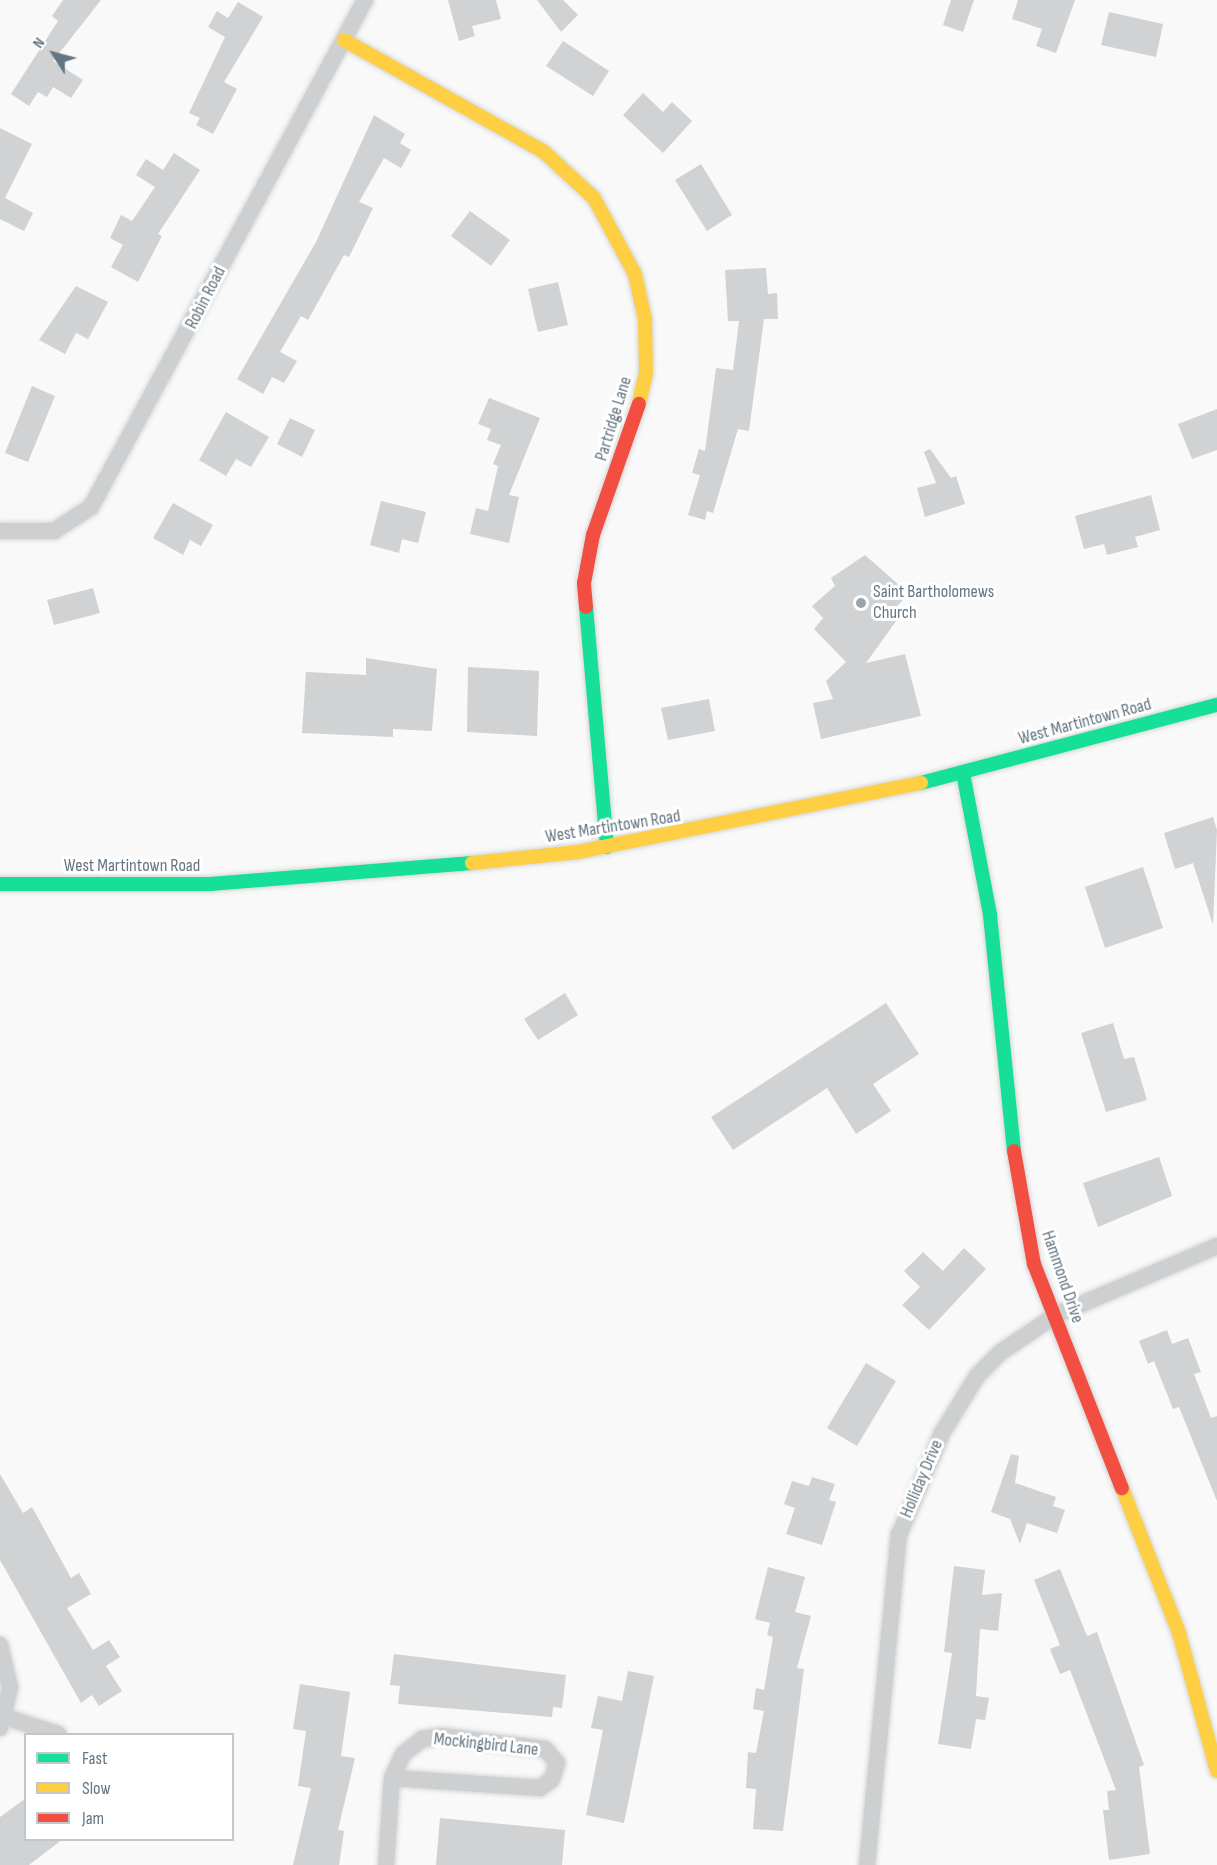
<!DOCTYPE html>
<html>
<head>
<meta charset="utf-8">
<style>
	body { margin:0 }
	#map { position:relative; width:1217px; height:1865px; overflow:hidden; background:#f9f9f9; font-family:"Sofia Sans Condensed",sans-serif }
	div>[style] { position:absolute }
	.building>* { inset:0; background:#d0d2d3 }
	.roads { filter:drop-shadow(0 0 2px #d5d6d7) drop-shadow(0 0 2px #d5d6d7) }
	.street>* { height:16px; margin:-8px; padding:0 8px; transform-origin:8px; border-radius:8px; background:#cecfd0 }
	.fast>* { height:14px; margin:-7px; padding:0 7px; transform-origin:7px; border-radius:7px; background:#16e098 }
	.slow>* { height:14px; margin:-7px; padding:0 7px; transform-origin:7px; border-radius:7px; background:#ffcf43 }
	.jam>* { height:14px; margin:-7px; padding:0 7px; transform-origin:7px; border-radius:7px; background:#f24e42 }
	.dots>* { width:16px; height:16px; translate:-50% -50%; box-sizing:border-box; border:3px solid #fff; border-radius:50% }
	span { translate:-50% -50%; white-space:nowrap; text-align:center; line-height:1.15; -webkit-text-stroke:6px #fff; paint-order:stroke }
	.street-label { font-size:18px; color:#657683 }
	.poi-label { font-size:18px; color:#657683 }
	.left { translate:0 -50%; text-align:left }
	.legend { position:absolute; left:24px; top:1733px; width:210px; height:108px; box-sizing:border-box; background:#fff; border:2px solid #c1c8cd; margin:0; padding:8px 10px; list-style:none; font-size:18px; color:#657683 }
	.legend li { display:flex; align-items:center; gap:12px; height:30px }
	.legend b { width:30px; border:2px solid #c1c8cd }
	.north { position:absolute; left:24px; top:24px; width:60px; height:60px; -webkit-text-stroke:4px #fff; paint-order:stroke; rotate:306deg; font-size:16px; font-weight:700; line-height:24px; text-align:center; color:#657683 }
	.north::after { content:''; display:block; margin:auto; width:21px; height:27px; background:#657683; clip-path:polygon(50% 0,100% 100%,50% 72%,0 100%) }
</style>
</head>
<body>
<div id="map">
	<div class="building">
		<div style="clip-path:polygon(63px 0,101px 0,53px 61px,83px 80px,71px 98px,53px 87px,47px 97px,38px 92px,29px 106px,11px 94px,58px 21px,52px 16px)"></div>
		<div style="clip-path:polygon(448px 0,496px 0,501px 19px,472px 26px,475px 36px,459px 41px)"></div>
		<div style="clip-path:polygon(537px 0,563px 0,578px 15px,561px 32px)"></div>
		<div style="clip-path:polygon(951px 0,974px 0,963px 32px,943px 25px)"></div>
		<div style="clip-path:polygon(1018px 0,1075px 0,1056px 53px,1036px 46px,1042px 29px,1012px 19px)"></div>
		<div style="clip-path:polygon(238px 2px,263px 17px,224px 82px,237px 89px,213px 134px,196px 125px,200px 118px,189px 113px,225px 37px,208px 27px,217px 11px,228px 18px)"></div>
		<div style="clip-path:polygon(1109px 12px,1163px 24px,1156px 57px,1101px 45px)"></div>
		<div style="clip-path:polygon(563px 41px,609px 71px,593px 96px,546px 66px)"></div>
		<div style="clip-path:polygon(643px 93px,663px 112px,672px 102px,692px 121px,663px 153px,623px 115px)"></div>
		<div style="clip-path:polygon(374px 115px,405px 134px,400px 143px,411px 150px,401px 168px,384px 158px,359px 202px,373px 208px,349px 257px,344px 255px,308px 320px,301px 316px,280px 352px,297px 361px,284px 383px,272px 377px,263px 394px,237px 379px,316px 242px)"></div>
		<div style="clip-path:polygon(0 128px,32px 144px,5px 198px,33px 213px,24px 231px,0 219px)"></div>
		<div style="clip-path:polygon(174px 153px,200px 170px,158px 234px,162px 236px,138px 282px,111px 267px,123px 245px,110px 238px,121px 215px,132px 221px,155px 187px,136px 175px,146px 159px,163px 170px)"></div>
		<div style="clip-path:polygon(701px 164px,732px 215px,707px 231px,675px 180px)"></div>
		<div style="clip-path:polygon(470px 211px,510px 240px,491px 266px,451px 236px)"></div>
		<div style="clip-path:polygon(766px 268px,768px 294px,777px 293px,778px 319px,764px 319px,749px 431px,738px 429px,713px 513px,707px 511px,705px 520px,688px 515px,700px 475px,692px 473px,699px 449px,705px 451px,716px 368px,733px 370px,739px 321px,728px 321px,725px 270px)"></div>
		<div style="clip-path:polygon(558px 282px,568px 325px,538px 332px,528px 289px)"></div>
		<div style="clip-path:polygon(76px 286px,108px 302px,88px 339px,76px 333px,65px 354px,39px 340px)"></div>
		<div style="clip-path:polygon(32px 386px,55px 396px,28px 462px,5px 453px)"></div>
		<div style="clip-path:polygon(489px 398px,540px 418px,509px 495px,519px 497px,509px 543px,470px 534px,476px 508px,488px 511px,498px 466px,493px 464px,501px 445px,487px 440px,491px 429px,478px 424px)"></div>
		<div style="clip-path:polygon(1217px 409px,1217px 450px,1192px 459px,1178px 424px)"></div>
		<div style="clip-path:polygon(226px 412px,269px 437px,251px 467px,236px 459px,226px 476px,199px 460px)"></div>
		<div style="clip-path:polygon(290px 418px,315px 430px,302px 457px,277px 444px)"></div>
		<div style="clip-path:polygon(930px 449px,951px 478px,956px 476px,965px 504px,925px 517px,917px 488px,936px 483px,924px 452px)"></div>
		<div style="clip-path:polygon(1151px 495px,1160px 530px,1135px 537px,1138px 547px,1107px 555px,1104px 544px,1084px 549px,1075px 516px)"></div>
		<div style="clip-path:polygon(381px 501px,426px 512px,418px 543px,402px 539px,399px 553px,370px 545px)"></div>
		<div style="clip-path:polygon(173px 503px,213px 525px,201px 546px,190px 540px,183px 555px,153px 538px)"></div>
		<div style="clip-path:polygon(865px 555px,899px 585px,904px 599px,893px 610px,899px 617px,866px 663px,905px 654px,921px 716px,821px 739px,813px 703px,833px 699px,826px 681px,846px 662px,814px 629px,823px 618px,812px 606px,835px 586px,831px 578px)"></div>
		<div style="clip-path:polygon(93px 588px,100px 613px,54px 625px,47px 600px)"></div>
		<div style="clip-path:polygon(366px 658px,437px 669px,432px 731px,393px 729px,393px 737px,302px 733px,306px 672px,366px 675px)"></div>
		<div style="clip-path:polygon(468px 667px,539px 671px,537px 736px,467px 732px)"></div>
		<div style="clip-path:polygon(709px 699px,715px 731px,668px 740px,661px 708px)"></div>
		<div style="clip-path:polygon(1213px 817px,1217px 830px,1213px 925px,1193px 863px,1175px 869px,1164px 833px)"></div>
		<div style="clip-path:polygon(1143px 867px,1163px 928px,1105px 948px,1085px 887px)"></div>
		<div style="clip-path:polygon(565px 993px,578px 1015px,538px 1040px,524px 1019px)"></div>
		<div style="clip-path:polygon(886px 1003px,919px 1054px,873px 1084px,891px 1111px,856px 1134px,827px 1088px,733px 1150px,711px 1117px)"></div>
		<div style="clip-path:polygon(1113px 1023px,1124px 1059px,1134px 1057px,1147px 1100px,1106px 1112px,1081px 1033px)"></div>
		<div style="clip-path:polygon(1159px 1157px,1172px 1196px,1098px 1227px,1083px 1183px)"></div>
		<div style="clip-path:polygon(964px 1248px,986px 1269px,929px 1330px,902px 1305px,920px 1287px,904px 1271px,923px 1252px,943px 1271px)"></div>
		<div style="clip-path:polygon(1167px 1330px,1172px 1344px,1188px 1338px,1201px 1372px,1194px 1374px,1211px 1418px,1217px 1416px,1217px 1501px,1179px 1407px,1173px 1409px,1154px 1361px,1148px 1364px,1139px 1341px)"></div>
		<div style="clip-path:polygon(866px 1363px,896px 1381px,857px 1446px,827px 1428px)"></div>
		<div style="clip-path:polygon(1011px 1454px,1019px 1456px,1015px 1483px,1056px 1497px,1053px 1506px,1065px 1510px,1057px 1533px,1027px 1523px,1020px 1544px,1010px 1519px,991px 1512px)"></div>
		<div style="clip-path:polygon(0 1474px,23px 1513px,32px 1507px,71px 1578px,79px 1573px,91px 1594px,67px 1608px,93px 1650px,109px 1640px,120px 1657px,106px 1666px,122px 1691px,99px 1706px,92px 1695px,81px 1703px,0 1560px)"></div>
		<div style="clip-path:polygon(812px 1477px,835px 1484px,829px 1500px,836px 1502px,822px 1545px,786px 1534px,795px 1508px,784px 1504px,792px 1481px,809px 1486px)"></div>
		<div style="clip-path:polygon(954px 1566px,985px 1570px,982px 1595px,1002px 1593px,998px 1631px,980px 1629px,976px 1696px,989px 1698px,985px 1720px,976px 1719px,971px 1749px,938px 1744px,952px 1653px,944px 1652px)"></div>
		<div style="clip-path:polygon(768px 1567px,805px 1577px,795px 1612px,811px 1616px,797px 1668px,804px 1669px,783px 1831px,753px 1829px,756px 1789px,746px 1788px,748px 1752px,756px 1753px,764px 1711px,753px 1709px,756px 1688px,764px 1690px,773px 1637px,767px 1635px,770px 1623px,755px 1619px)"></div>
		<div style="clip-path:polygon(1060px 1569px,1087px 1636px,1097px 1632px,1144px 1765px,1139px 1767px,1150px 1854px,1109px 1860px,1103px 1810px,1109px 1810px,1107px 1791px,1116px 1790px,1070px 1670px,1060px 1674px,1050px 1649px,1060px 1645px,1034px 1580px)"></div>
		<div style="clip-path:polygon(394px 1654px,566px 1675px,562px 1708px,553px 1707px,552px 1717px,398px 1704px,400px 1686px,390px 1685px)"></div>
		<div style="clip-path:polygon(628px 1671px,654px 1676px,624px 1823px,586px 1815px,603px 1730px,591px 1728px,598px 1696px,622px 1701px)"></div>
		<div style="clip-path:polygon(300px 1684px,350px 1692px,341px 1756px,355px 1758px,338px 1830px,344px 1831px,339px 1865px,293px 1865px,311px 1788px,298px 1786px,306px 1731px,293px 1729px)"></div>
		<div style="clip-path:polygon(26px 1798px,26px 1839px,63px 1839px,29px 1865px,0 1865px,0 1817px)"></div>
		<div style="clip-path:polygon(440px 1818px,565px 1830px,562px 1865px,436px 1865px)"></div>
	</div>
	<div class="roads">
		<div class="street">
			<div style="left:0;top:531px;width:54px"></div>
			<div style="left:54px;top:531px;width:44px;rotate:-33deg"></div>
			<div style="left:91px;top:507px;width:576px;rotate:-61.61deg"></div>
			<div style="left:0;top:1645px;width:44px;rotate:76.9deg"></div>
			<div style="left:10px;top:1688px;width:41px;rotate:104deg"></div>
			<div style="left:5px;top:1717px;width:56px;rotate:17.8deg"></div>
			<div style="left:386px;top:1865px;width:87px;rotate:-86.1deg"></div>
			<div style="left:392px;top:1778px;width:26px;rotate:-65deg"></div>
			<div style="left:403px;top:1754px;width:24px;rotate:-38deg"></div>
			<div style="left:422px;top:1739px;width:19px;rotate:-9deg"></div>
			<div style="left:441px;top:1736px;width:105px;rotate:7.1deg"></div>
			<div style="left:545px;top:1749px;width:18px;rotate:49deg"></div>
			<div style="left:557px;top:1763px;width:17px;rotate:107deg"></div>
			<div style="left:552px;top:1779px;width:15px;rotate:143deg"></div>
			<div style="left:540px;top:1788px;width:148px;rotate:-176.1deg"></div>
			<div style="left:867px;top:1865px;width:332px;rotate:-84.5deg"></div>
			<div style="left:899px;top:1535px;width:111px;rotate:-67.1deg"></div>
			<div style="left:942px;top:1433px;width:67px;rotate:-58.4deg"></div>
			<div style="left:977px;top:1376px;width:34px;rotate:-45deg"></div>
			<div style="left:1001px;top:1352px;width:66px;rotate:-33.9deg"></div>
			<div style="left:1056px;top:1315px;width:175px;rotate:-23.2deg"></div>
		</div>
		<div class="fast">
			<div style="left:586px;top:607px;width:241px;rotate:85deg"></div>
			<div style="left:963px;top:773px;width:145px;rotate:79.2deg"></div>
			<div style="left:990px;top:915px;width:237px;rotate:84.2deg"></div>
			<div style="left:921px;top:783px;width:306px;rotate:-14.8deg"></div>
			<div style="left:0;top:884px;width:210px"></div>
			<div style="left:210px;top:884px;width:263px;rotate:-4.6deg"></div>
		</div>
		<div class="slow">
			<div style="left:344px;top:40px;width:229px;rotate:29.2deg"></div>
			<div style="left:544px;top:152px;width:68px;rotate:42.6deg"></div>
			<div style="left:594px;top:198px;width:86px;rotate:61.7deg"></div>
			<div style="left:635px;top:274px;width:46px;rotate:77.5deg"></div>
			<div style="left:645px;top:319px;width:54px;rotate:88.9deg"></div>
			<div style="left:646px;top:373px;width:32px;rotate:103deg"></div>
			<div style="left:472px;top:863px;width:107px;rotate:-5.9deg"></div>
			<div style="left:578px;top:852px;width:350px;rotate:-11.4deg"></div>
			<div style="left:1122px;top:1488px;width:156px;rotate:68.5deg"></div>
			<div style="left:1179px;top:1633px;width:143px;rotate:74.6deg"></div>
		</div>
		<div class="jam">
			<div style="left:586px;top:607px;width:24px;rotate:-95deg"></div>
			<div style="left:584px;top:583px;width:49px;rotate:-79.4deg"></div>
			<div style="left:593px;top:535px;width:139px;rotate:-70.7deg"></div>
			<div style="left:1014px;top:1151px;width:115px;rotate:80deg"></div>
			<div style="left:1034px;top:1264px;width:241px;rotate:68.6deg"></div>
		</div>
	</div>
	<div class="dots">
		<div style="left:861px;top:603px;background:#99a4ac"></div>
	</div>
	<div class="street-label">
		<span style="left:206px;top:298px;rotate:-63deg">Robin Road</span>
		<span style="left:614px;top:419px;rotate:-73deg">Partridge Lane</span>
		<span style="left:1085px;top:722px;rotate:-15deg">West Martintown Road</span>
		<span style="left:613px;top:827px;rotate:-9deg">West Martintown Road</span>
		<span style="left:132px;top:866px">West Martintown Road</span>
		<span style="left:1062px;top:1277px;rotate:71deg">Hammond Drive</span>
		<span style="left:922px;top:1479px;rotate:-67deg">Holliday Drive</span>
		<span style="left:486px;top:1745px;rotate:6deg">Mockingbird Lane</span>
	</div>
	<div class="poi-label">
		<span class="left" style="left:873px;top:603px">Saint Bartholomews<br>Church</span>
	</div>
	<ul class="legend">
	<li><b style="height:8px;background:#16e098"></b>Fast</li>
	<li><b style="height:8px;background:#ffcf43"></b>Slow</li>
	<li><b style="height:8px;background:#f24e42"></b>Jam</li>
	</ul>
	<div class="north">N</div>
</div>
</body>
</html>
